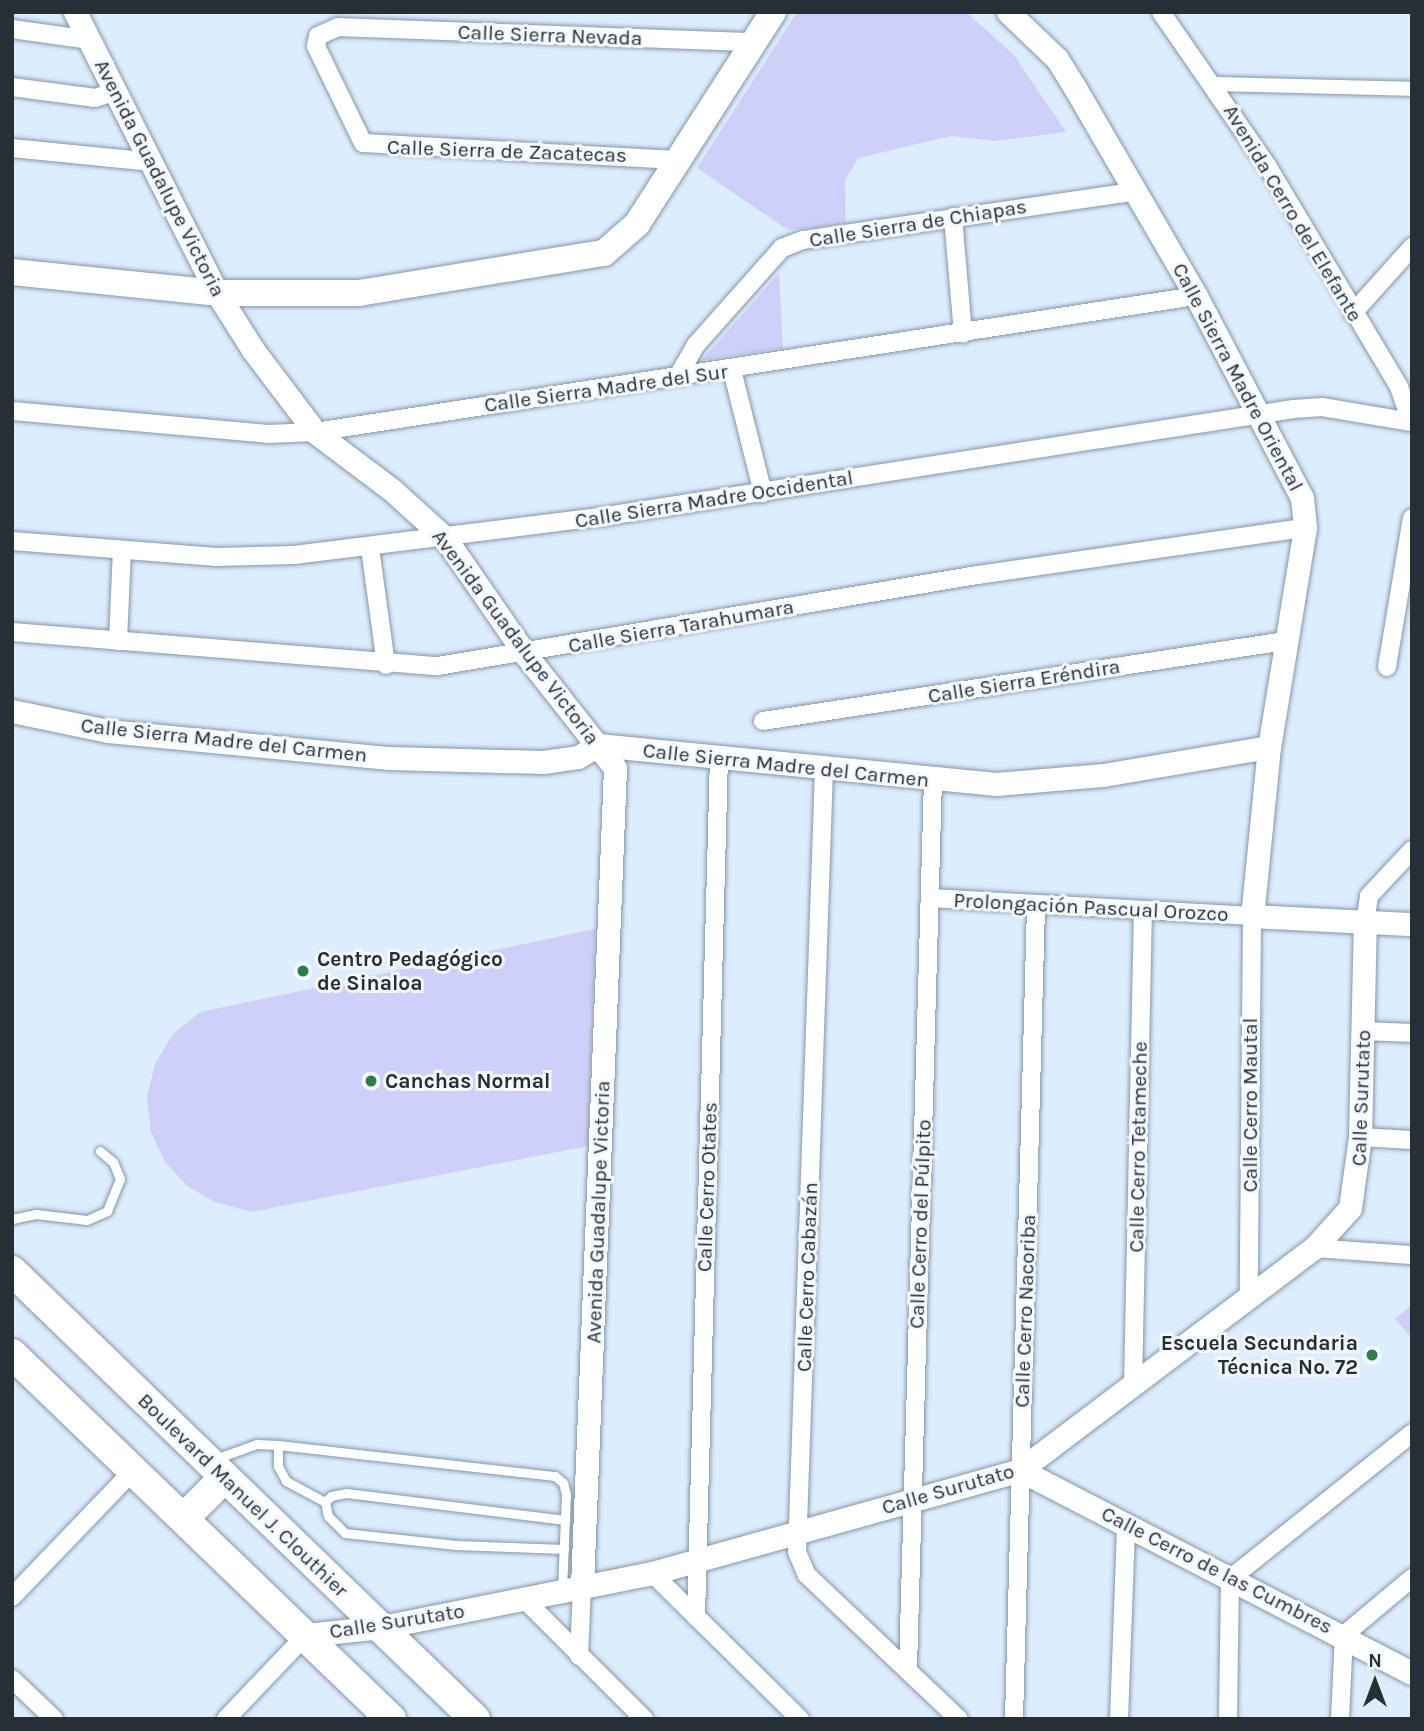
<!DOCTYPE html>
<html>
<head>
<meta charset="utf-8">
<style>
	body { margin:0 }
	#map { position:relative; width:1424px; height:1731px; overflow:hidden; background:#dcedfd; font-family:Karla,sans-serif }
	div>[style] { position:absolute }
	.green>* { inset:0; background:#cfd0f9 }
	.roads { filter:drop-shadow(0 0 2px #8397aa) drop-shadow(0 0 2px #8397aa) }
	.service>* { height:9px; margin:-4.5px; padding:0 4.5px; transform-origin:4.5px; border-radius:4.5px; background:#fff }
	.pedestrian>* { height:14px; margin:-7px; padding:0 7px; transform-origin:7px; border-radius:7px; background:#fff }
	.minor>* { height:18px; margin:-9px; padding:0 9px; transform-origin:9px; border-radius:9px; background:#fff }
	.tertiary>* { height:23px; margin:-11.5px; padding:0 11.5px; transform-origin:11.5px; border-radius:11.5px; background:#fff }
	.secondary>* { height:26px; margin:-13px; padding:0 13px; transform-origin:13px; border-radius:13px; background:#fff }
	.primary>* { height:30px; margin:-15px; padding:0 15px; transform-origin:15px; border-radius:15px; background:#fff }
	.dots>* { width:19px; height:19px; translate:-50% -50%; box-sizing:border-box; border:4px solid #f4f8fd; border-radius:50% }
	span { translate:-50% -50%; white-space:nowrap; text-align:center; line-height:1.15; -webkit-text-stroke:6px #f4f8fd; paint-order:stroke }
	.street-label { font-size:21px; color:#272f36 }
	.poi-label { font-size:21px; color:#272f36; font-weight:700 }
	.left { translate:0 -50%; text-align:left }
	.right { translate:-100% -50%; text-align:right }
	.frame { position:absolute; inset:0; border:14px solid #272f36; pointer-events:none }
	.north { position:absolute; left:1340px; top:1647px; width:70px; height:70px; -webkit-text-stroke:5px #f4f8fd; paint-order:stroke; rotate:0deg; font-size:19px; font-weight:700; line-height:28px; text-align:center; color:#272f36 }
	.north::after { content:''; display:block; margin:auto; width:24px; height:32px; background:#272f36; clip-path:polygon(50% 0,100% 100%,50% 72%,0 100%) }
</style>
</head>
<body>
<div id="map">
	<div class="green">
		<div style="clip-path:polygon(797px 12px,966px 12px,1014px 55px,1066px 132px,995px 141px,951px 136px,858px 158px,845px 181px,846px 224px,788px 230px,697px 168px)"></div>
		<div style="clip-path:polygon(779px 273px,783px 348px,702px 360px)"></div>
		<div style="clip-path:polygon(595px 929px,588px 1146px,252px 1212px,215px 1202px,187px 1186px,165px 1162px,151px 1132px,147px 1097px,155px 1064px,173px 1034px,200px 1012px)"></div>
		<div style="clip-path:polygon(1412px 1305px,1412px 1338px,1395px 1319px)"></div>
	</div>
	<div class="roads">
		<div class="service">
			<div style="left:12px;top:1219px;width:25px;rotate:-12deg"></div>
			<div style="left:36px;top:1214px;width:51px;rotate:6.7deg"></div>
			<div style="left:87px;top:1220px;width:22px;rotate:-24deg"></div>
			<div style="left:107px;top:1211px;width:35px;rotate:-68deg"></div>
			<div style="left:120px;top:1179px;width:18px;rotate:-112deg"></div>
			<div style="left:113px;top:1162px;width:17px;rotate:-140deg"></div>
			<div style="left:278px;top:1445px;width:21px;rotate:90deg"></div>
			<div style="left:278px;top:1466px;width:17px;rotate:62deg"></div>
			<div style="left:286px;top:1481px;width:44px;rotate:28.3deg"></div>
			<div style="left:215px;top:1459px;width:45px;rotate:-19.7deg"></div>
			<div style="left:257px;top:1444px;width:21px;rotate:3deg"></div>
			<div style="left:278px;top:1445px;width:279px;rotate:6.4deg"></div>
			<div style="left:555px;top:1476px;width:11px;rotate:41deg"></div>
			<div style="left:563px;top:1483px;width:11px;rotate:75deg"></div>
			<div style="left:566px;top:1494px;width:95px;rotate:92.4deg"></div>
			<div style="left:564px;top:1549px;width:108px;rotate:-177.9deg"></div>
			<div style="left:456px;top:1545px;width:112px;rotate:-173.8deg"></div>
			<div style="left:345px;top:1533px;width:24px;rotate:-135deg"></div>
			<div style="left:328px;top:1516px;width:14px;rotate:-102deg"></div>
			<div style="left:325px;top:1502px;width:8px;rotate:-45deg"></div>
			<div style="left:331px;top:1496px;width:15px;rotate:-11deg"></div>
			<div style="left:346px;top:1493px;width:221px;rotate:7deg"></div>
		</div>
		<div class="pedestrian">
			<div style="left:1213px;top:84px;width:199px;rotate:1.4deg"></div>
		</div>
		<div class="minor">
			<div style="left:1161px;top:12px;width:188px;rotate:55.4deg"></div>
			<div style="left:1268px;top:167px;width:256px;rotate:59.2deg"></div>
			<div style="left:1399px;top:387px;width:36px;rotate:71deg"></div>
			<div style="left:12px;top:29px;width:79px;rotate:8deg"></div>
			<div style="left:12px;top:87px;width:84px;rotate:7.5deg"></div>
			<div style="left:95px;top:98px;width:23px;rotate:-18deg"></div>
			<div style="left:12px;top:148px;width:141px;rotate:5.7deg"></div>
			<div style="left:677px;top:160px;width:314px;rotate:-176.9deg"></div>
			<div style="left:363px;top:143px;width:108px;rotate:-115.9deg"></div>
			<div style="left:316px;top:46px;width:10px;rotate:-79deg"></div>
			<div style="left:318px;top:36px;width:22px;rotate:-24deg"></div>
			<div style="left:338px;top:27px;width:414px;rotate:2.1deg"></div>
			<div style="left:953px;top:217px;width:117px;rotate:85.1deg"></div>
			<div style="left:1353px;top:313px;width:89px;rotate:-48.2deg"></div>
			<div style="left:732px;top:370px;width:127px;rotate:75.9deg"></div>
			<div style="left:678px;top:376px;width:34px;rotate:-60deg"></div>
			<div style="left:695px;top:346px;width:131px;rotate:-48.4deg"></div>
			<div style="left:782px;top:248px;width:22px;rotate:-21deg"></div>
			<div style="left:803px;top:240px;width:338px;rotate:-8.3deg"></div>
			<div style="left:12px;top:411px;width:257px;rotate:5.1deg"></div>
			<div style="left:268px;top:434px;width:47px;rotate:-2.4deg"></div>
			<div style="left:315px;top:432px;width:891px;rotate:-8.78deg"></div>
			<div style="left:12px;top:541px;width:205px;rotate:4.5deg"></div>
			<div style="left:216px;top:557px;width:78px;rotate:-1.5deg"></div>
			<div style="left:294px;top:555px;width:308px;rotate:-7.1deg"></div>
			<div style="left:600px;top:517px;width:702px;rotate:-8.85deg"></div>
			<div style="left:1294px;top:409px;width:28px;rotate:-4deg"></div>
			<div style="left:1322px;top:407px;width:91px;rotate:9.5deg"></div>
			<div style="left:370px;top:548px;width:118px;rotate:82.2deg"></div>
			<div style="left:12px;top:632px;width:427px;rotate:4.6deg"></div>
			<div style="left:438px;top:666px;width:547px;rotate:-9.58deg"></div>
			<div style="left:977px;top:575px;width:331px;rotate:-8.2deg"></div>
			<div style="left:118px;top:641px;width:91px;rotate:-87.5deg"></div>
			<div style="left:1387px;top:667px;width:151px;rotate:-80.5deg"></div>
			<div style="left:763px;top:721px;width:528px;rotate:-8.71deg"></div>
			<div style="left:824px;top:769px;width:783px;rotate:91.97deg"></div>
			<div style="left:797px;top:1552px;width:25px;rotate:67deg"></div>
			<div style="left:807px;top:1575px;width:209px;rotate:43.5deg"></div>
			<div style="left:930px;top:898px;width:323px;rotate:3.2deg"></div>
			<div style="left:1252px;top:916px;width:378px;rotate:90.5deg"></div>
			<div style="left:1365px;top:922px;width:26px;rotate:-81deg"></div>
			<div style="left:1369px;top:896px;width:63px;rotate:-46.9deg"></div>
			<div style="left:1364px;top:1031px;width:48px;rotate:2.4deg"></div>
			<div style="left:1360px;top:1137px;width:52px;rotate:3.3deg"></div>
			<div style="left:1314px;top:1248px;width:98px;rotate:4.1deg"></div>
			<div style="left:1133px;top:1385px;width:475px;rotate:-88.8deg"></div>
			<div style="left:652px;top:1573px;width:208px;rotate:44.6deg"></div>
			<div style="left:12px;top:1597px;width:176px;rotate:-46.2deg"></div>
			<div style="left:524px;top:1599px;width:170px;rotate:45deg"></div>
			<div style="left:696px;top:1617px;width:859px;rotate:-88.47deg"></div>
			<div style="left:579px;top:1656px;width:69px;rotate:-87.5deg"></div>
			<div style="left:908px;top:1668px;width:888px;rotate:-88.39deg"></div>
			<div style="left:12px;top:1679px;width:58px;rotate:43.6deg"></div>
			<div style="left:226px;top:1719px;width:116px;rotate:-46.4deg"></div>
			<div style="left:1014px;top:1719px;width:815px;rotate:-88.45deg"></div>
			<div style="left:1119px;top:1719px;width:194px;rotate:-87.9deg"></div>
			<div style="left:1228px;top:1719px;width:140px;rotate:-89.2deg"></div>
			<div style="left:1230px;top:1579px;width:233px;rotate:-38.7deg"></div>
			<div style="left:1340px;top:1719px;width:84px;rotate:-87.3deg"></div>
			<div style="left:1344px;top:1635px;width:89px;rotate:-40deg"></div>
		</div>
		<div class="tertiary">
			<div style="left:75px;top:12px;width:315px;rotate:63.2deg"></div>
			<div style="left:217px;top:293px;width:67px;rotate:57.7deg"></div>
			<div style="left:253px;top:350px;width:103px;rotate:52.9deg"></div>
			<div style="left:315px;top:432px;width:96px;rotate:37deg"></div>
			<div style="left:392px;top:490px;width:72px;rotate:42.2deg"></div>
			<div style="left:445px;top:538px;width:141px;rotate:55.4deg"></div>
			<div style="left:525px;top:654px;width:145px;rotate:51.7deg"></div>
			<div style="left:615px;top:768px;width:820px;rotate:92.31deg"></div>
			<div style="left:1008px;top:12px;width:68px;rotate:43.8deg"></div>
			<div style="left:1057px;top:59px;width:34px;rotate:58deg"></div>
			<div style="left:1075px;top:88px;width:241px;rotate:59.8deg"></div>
			<div style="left:1196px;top:296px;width:228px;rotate:62.3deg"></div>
			<div style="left:1302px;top:498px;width:30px;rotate:84deg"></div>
			<div style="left:1305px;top:528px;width:222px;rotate:99.3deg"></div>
			<div style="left:1269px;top:747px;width:170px;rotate:95.7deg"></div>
			<div style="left:1252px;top:916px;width:160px;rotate:2.9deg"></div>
			<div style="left:12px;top:711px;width:98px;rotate:11.8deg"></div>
			<div style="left:108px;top:731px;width:283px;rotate:5.5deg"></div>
			<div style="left:390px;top:758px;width:153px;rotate:1.5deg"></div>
			<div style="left:543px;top:762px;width:35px;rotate:-8deg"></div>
			<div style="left:578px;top:757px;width:23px;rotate:-31deg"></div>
			<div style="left:598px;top:745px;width:400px;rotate:5.6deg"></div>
			<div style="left:996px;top:784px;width:107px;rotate:-4.8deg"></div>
			<div style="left:1103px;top:775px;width:168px;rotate:-9.6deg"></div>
			<div style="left:1020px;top:1470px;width:441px;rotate:27.4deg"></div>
			<div style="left:306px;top:1635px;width:76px;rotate:-6deg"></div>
			<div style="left:382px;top:1627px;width:275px;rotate:-11.3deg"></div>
			<div style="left:652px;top:1573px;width:382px;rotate:-15.6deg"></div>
			<div style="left:1020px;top:1470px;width:368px;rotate:-37.1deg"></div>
			<div style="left:1314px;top:1248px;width:54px;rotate:-48deg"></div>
			<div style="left:1350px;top:1208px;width:72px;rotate:-82deg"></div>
			<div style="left:1360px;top:1137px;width:215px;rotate:-88.7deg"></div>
		</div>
		<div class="secondary">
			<div style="left:12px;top:272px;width:206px;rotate:5.8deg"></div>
			<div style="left:217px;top:293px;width:142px"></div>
			<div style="left:359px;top:293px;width:248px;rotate:-9.3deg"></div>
			<div style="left:604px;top:253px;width:44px;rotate:-41.3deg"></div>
			<div style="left:637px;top:224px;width:252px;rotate:-57.3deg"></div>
		</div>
		<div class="primary">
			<div style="left:12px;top:1271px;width:644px;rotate:44.06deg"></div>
			<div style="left:12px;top:1354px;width:526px;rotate:43.92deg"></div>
			<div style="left:184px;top:1518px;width:55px;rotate:-45deg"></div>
		</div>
	</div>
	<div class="dots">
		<div style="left:303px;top:971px;background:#2d7d4e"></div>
		<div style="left:371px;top:1081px;background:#2d7d4e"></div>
		<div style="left:1372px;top:1355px;background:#2d7d4e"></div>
	</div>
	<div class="street-label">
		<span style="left:550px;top:35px;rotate:2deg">Calle Sierra Nevada</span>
		<span style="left:507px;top:151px;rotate:2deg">Calle Sierra de Zacatecas</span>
		<span style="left:160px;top:178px;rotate:63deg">Avenida Guadalupe Victoria</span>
		<span style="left:1293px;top:213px;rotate:59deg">Avenida Cerro del Elefante</span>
		<span style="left:918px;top:223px;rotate:-9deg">Calle Sierra de Chiapas</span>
		<span style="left:1238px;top:377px;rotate:62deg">Calle Sierra Madre Oriental</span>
		<span style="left:606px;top:388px;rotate:-8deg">Calle Sierra Madre del Sur</span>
		<span style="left:714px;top:499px;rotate:-9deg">Calle Sierra Madre Occidental</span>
		<span style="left:681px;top:626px;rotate:-10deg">Calle Sierra Tarahumara</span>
		<span style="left:516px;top:637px;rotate:53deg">Avenida Guadalupe Victoria</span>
		<span style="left:1024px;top:681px;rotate:-9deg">Calle Sierra Eréndira</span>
		<span style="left:224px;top:740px;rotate:6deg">Calle Sierra Madre del Carmen</span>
		<span style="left:786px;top:765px;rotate:6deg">Calle Sierra Madre del Carmen</span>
		<span style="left:1091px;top:907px;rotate:3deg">Prolongación Pascual Orozco</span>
		<span style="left:1361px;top:1098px;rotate:-88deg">Calle Surutato</span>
		<span style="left:1250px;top:1105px;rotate:-90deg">Calle Cerro Mautal</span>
		<span style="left:1138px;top:1147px;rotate:-89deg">Calle Cerro Tetameche</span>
		<span style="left:707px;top:1187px;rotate:-88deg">Calle Cerro Otates</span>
		<span style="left:598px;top:1212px;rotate:-88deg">Avenida Guadalupe Victoria</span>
		<span style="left:920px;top:1224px;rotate:-88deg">Calle Cerro del Púlpito</span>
		<span style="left:807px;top:1277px;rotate:-88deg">Calle Cerro Cabazán</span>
		<span style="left:1025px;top:1311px;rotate:-88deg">Calle Cerro Nacoriba</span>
		<span style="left:948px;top:1489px;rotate:-16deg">Calle Surutato</span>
		<span style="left:243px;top:1495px;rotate:44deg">Boulevard Manuel J. Clouthier</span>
		<span style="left:1217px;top:1570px;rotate:27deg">Calle Cerro de las Cumbres</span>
		<span style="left:397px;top:1621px;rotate:-9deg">Calle Surutato</span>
	</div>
	<div class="poi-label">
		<span class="left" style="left:317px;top:971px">Centro Pedagógico<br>de Sinaloa</span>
		<span class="left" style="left:385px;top:1081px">Canchas Normal</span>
		<span class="right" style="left:1358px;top:1355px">Escuela Secundaria<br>Técnica No. 72</span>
	</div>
	<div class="frame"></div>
	<div class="north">N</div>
</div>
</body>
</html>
